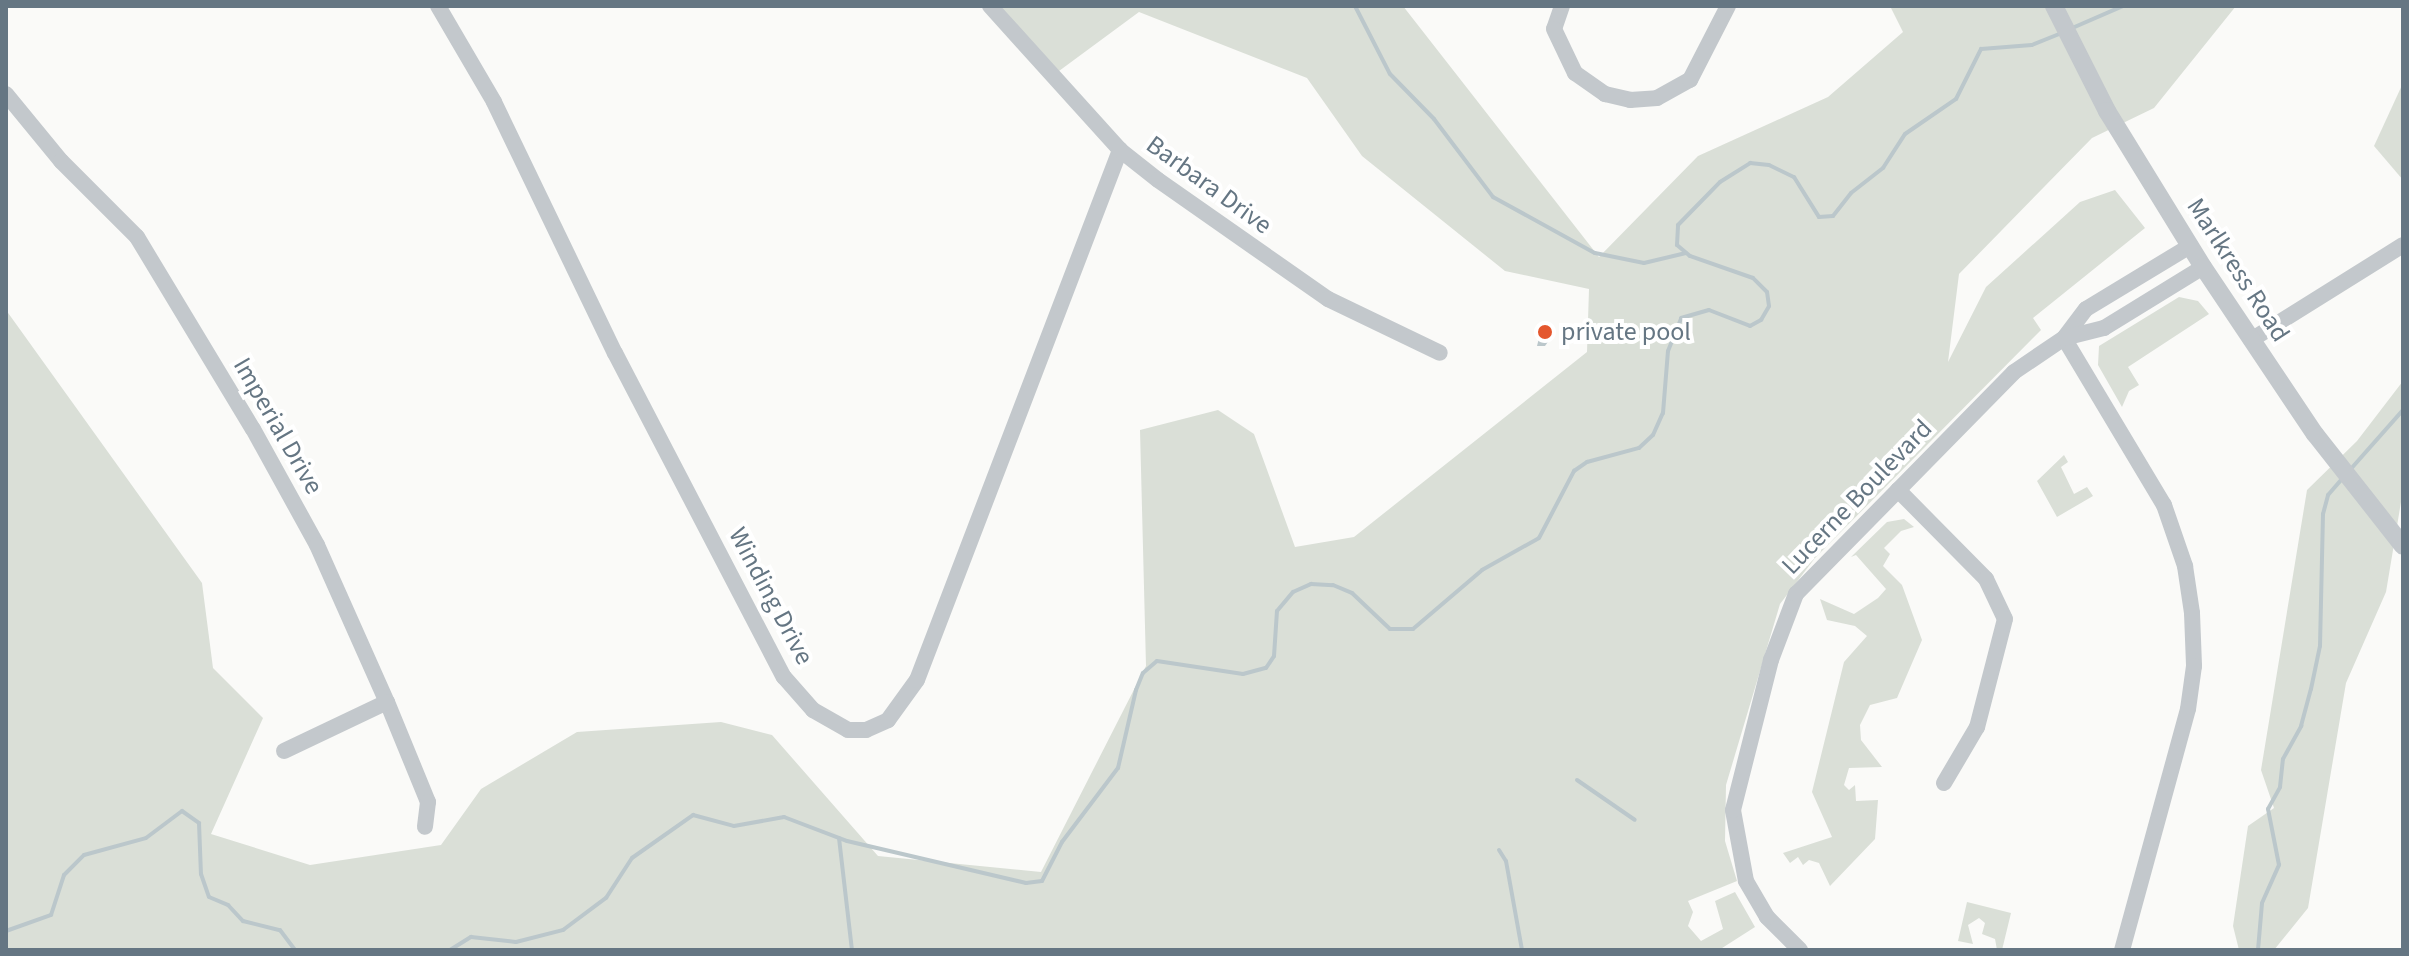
<!DOCTYPE html>
<html>
<head>
<meta charset="utf-8">
<style>
	body { margin:0 }
	#map { position:relative; width:2409px; height:956px; overflow:hidden; background:#fafaf8; font-family:"Source Sans 3",sans-serif }
	div>[style] { position:absolute }
	.green>* { inset:0; background:#dadfd7 }
	.water>* { inset:0; background:#bbc7cb }
	.stream>* { height:4px; margin:-2px; padding:0 2px; transform-origin:2px; border-radius:2px; background:#bbc7cb }
	.minor>* { height:16px; margin:-8px; padding:0 8px; transform-origin:8px; border-radius:8px; background:#c3c8cc }
	.tertiary>* { height:18px; margin:-9px; padding:0 9px; transform-origin:9px; border-radius:9px; background:#c3c8cc }
	.dots>* { width:22px; height:22px; translate:-50% -50%; box-sizing:border-box; border:4px solid #fff; border-radius:50% }
	span { translate:-50% -50%; white-space:nowrap; text-align:center; line-height:1.15; -webkit-text-stroke:8px #fff; paint-order:stroke }
	.street-label { font-size:26px; color:#657683 }
	.poi-label { font-size:26px; color:#657683 }
	.left { translate:0 -50%; text-align:left }
	.frame { position:absolute; inset:0; border:8px solid #657683; pointer-events:none }
</style>
</head>
<body>
<div id="map">
	<div class="green">
		<div style="clip-path:polygon(999px 6px,1403px 6px,1599px 257px,1698px 156px,1828px 97px,1903px 32px,1890px 6px,2236px 6px,2154px 108px,2092px 138px,1959px 274px,1948px 362px,1986px 287px,2080px 202px,2115px 190px,2145px 228px,2033px 318px,2041px 330px,1815px 558px,1780px 604px,1726px 785px,1725px 841px,1737px 881px,1688px 901px,1693px 912px,1688px 926px,1701px 941px,1723px 929px,1715px 901px,1735px 892px,1755px 927px,1719px 950px,6px 950px,6px 310px,202px 583px,213px 668px,263px 718px,211px 834px,310px 865px,441px 845px,481px 789px,577px 732px,721px 722px,772px 735px,878px 856px,1041px 872px,1146px 666px,1140px 430px,1218px 410px,1254px 434px,1295px 547px,1354px 537px,1587px 352px,1589px 289px,1505px 271px,1362px 156px,1307px 78px,1139px 12px,1059px 71px)"></div>
		<div style="clip-path:polygon(2403px 83px,2403px 180px,2374px 146px)"></div>
		<div style="clip-path:polygon(2179px 297px,2198px 301px,2209px 314px,2128px 367px,2139px 385px,2129px 391px,2122px 407px,2098px 365px,2099px 346px)"></div>
		<div style="clip-path:polygon(2403px 381px,2403px 490px,2386px 592px,2346px 683px,2308px 908px,2274px 950px,2239px 950px,2233px 926px,2248px 826px,2274px 808px,2261px 770px,2307px 490px,2357px 441px)"></div>
		<div style="clip-path:polygon(2064px 455px,2068px 462px,2061px 467px,2074px 494px,2087px 487px,2093px 496px,2057px 517px,2037px 481px)"></div>
		<div style="clip-path:polygon(1904px 519px,1914px 527px,1901px 531px,1884px 548px,1890px 554px,1883px 566px,1902px 585px,1922px 640px,1897px 698px,1870px 705px,1860px 725px,1861px 740px,1882px 767px,1849px 768px,1844px 785px,1849px 790px,1855px 785px,1856px 801px,1878px 800px,1875px 839px,1830px 886px,1819px 863px,1809px 860px,1803px 865px,1798px 857px,1790px 863px,1783px 853px,1832px 837px,1812px 792px,1844px 662px,1867px 636px,1855px 626px,1827px 620px,1820px 599px,1854px 614px,1878px 598px,1886px 589px,1856px 555px,1851px 557px,1887px 522px)"></div>
		<div style="clip-path:polygon(1967px 902px,2011px 913px,2002px 950px,1997px 950px,1995px 939px,1982px 934px,1985px 923px,1979px 918px,1968px 925px,1973px 944px,1958px 941px)"></div>
	</div>
	<div class="water">
		<div style="clip-path:polygon(1543px 322px,1552px 328px,1550px 339px,1545px 346px,1537px 346px)"></div>
	</div>
	<div class="stream">
		<div style="left:1355px;top:6px;width:76px;rotate:62.8deg"></div>
		<div style="left:1390px;top:74px;width:63px;rotate:45.6deg"></div>
		<div style="left:1434px;top:119px;width:98px;rotate:52.9deg"></div>
		<div style="left:1493px;top:197px;width:116px;rotate:28.8deg"></div>
		<div style="left:1595px;top:253px;width:50px;rotate:11.5deg"></div>
		<div style="left:1644px;top:263px;width:43px;rotate:-13.4deg"></div>
		<div style="left:2070px;top:29px;width:58px;rotate:-23.5deg"></div>
		<div style="left:2349px;top:471px;width:81px;rotate:-48.5deg"></div>
		<div style="left:1577px;top:780px;width:70px;rotate:34.6deg"></div>
		<div style="left:839px;top:838px;width:113px;rotate:83.4deg"></div>
		<div style="left:1499px;top:850px;width:13px;rotate:58deg"></div>
		<div style="left:1506px;top:861px;width:90px;rotate:79.8deg"></div>
		<div style="left:6px;top:931px;width:48px;rotate:-19.6deg"></div>
		<div style="left:51px;top:915px;width:42px;rotate:-72deg"></div>
		<div style="left:64px;top:875px;width:28px;rotate:-45deg"></div>
		<div style="left:84px;top:855px;width:64px;rotate:-15.3deg"></div>
		<div style="left:146px;top:838px;width:45px;rotate:-36.9deg"></div>
		<div style="left:182px;top:811px;width:21px;rotate:35deg"></div>
		<div style="left:199px;top:823px;width:51px;rotate:87.8deg"></div>
		<div style="left:201px;top:874px;width:24px;rotate:71deg"></div>
		<div style="left:209px;top:897px;width:21px;rotate:23deg"></div>
		<div style="left:228px;top:905px;width:22px;rotate:47deg"></div>
		<div style="left:243px;top:921px;width:38px;rotate:14deg"></div>
		<div style="left:280px;top:930px;width:25px;rotate:53deg"></div>
		<div style="left:450px;top:950px;width:25px;rotate:-32deg"></div>
		<div style="left:471px;top:937px;width:45px;rotate:6.3deg"></div>
		<div style="left:516px;top:942px;width:49px;rotate:-14.3deg"></div>
		<div style="left:563px;top:930px;width:54px;rotate:-36.7deg"></div>
		<div style="left:606px;top:898px;width:48px;rotate:-57deg"></div>
		<div style="left:632px;top:858px;width:75px;rotate:-35.2deg"></div>
		<div style="left:693px;top:815px;width:42px;rotate:15deg"></div>
		<div style="left:734px;top:826px;width:51px;rotate:-10.2deg"></div>
		<div style="left:784px;top:817px;width:67px;rotate:20.9deg"></div>
		<div style="left:847px;top:841px;width:184px;rotate:13.2deg"></div>
		<div style="left:1026px;top:883px;width:16px;rotate:-7deg"></div>
		<div style="left:1042px;top:881px;width:44px;rotate:-62.9deg"></div>
		<div style="left:1062px;top:842px;width:93px;rotate:-52.9deg"></div>
		<div style="left:1118px;top:768px;width:80px;rotate:-77deg"></div>
		<div style="left:1136px;top:690px;width:18px;rotate:-68deg"></div>
		<div style="left:1143px;top:673px;width:18px;rotate:-41deg"></div>
		<div style="left:1157px;top:661px;width:87px;rotate:8.6deg"></div>
		<div style="left:1243px;top:674px;width:24px;rotate:-15deg"></div>
		<div style="left:1266px;top:668px;width:14px;rotate:-56deg"></div>
		<div style="left:1274px;top:656px;width:45px;rotate:-86.2deg"></div>
		<div style="left:1277px;top:611px;width:25px;rotate:-50deg"></div>
		<div style="left:1293px;top:592px;width:20px;rotate:-24deg"></div>
		<div style="left:1311px;top:584px;width:22px;rotate:3deg"></div>
		<div style="left:1333px;top:585px;width:21px;rotate:23deg"></div>
		<div style="left:1352px;top:593px;width:52px;rotate:43.5deg"></div>
		<div style="left:1390px;top:629px;width:23px"></div>
		<div style="left:1413px;top:629px;width:91px;rotate:-40.5deg"></div>
		<div style="left:1482px;top:570px;width:65px;rotate:-29.3deg"></div>
		<div style="left:1539px;top:538px;width:76px;rotate:-62.4deg"></div>
		<div style="left:1574px;top:471px;width:16px;rotate:-35deg"></div>
		<div style="left:1587px;top:462px;width:54px;rotate:-15.1deg"></div>
		<div style="left:1639px;top:448px;width:19px;rotate:-43deg"></div>
		<div style="left:1653px;top:435px;width:24px;rotate:-66deg"></div>
		<div style="left:1663px;top:413px;width:62px;rotate:-85.4deg"></div>
		<div style="left:1668px;top:351px;width:35px;rotate:-68deg"></div>
		<div style="left:1681px;top:318px;width:29px;rotate:-16deg"></div>
		<div style="left:1709px;top:310px;width:44px;rotate:21.3deg"></div>
		<div style="left:1750px;top:326px;width:13px;rotate:-29deg"></div>
		<div style="left:1761px;top:320px;width:16px;rotate:-60deg"></div>
		<div style="left:1769px;top:306px;width:14px;rotate:-98deg"></div>
		<div style="left:1767px;top:292px;width:20px;rotate:-135deg"></div>
		<div style="left:1753px;top:278px;width:67px;rotate:-160.8deg"></div>
		<div style="left:1690px;top:256px;width:17px;rotate:-140deg"></div>
		<div style="left:1677px;top:245px;width:20px;rotate:-87deg"></div>
		<div style="left:1678px;top:225px;width:60px;rotate:-45.7deg"></div>
		<div style="left:1720px;top:182px;width:36px;rotate:-32deg"></div>
		<div style="left:1750px;top:163px;width:19px;rotate:6deg"></div>
		<div style="left:1769px;top:165px;width:28px;rotate:26deg"></div>
		<div style="left:1794px;top:177px;width:47px;rotate:58deg"></div>
		<div style="left:1819px;top:217px;width:14px;rotate:-4deg"></div>
		<div style="left:1833px;top:216px;width:29px;rotate:-52deg"></div>
		<div style="left:1851px;top:193px;width:41px;rotate:-38deg"></div>
		<div style="left:1883px;top:168px;width:40px;rotate:-57.1deg"></div>
		<div style="left:1905px;top:134px;width:62px;rotate:-34.5deg"></div>
		<div style="left:1956px;top:99px;width:56px;rotate:-63.4deg"></div>
		<div style="left:1981px;top:49px;width:51px;rotate:-4.5deg"></div>
		<div style="left:2032px;top:45px;width:32px;rotate:-22deg"></div>
		<div style="left:2258px;top:950px;width:47px;rotate:-85.1deg"></div>
		<div style="left:2262px;top:903px;width:42px;rotate:-65.9deg"></div>
		<div style="left:2279px;top:865px;width:57px;rotate:-101.1deg"></div>
		<div style="left:2268px;top:809px;width:25px;rotate:-61deg"></div>
		<div style="left:2280px;top:787px;width:28px;rotate:-84deg"></div>
		<div style="left:2283px;top:759px;width:38px;rotate:-61deg"></div>
		<div style="left:2301px;top:726px;width:38px;rotate:-75deg"></div>
		<div style="left:2311px;top:689px;width:44px;rotate:-78.2deg"></div>
		<div style="left:2320px;top:646px;width:132px;rotate:-88.7deg"></div>
		<div style="left:2323px;top:514px;width:20px;rotate:-75deg"></div>
		<div style="left:2328px;top:495px;width:23px;rotate:-49deg"></div>
	</div>
	<div class="minor">
		<div style="left:438px;top:6px;width:111px;rotate:59.7deg"></div>
		<div style="left:494px;top:102px;width:279px;rotate:64.3deg"></div>
		<div style="left:615px;top:353px;width:365px;rotate:62.5deg"></div>
		<div style="left:784px;top:677px;width:44px;rotate:48.7deg"></div>
		<div style="left:813px;top:710px;width:40px;rotate:29.7deg"></div>
		<div style="left:848px;top:730px;width:18px"></div>
		<div style="left:866px;top:730px;width:24px;rotate:-24deg"></div>
		<div style="left:888px;top:720px;width:49px;rotate:-54.1deg"></div>
		<div style="left:917px;top:680px;width:568px;rotate:-69.04deg"></div>
		<div style="left:990px;top:6px;width:194px;rotate:47.9deg"></div>
		<div style="left:1120px;top:150px;width:48px;rotate:38.3deg"></div>
		<div style="left:1158px;top:180px;width:208px;rotate:35deg"></div>
		<div style="left:1328px;top:299px;width:124px;rotate:25.7deg"></div>
		<div style="left:1562px;top:6px;width:24px;rotate:109deg"></div>
		<div style="left:1554px;top:29px;width:49px;rotate:64.5deg"></div>
		<div style="left:1575px;top:73px;width:37px;rotate:35deg"></div>
		<div style="left:1605px;top:94px;width:26px;rotate:13deg"></div>
		<div style="left:1630px;top:100px;width:27px;rotate:-4deg"></div>
		<div style="left:1657px;top:98px;width:38px;rotate:-29deg"></div>
		<div style="left:1690px;top:80px;width:83px;rotate:-62.8deg"></div>
		<div style="left:6px;top:94px;width:87px;rotate:50.6deg"></div>
		<div style="left:61px;top:161px;width:107px;rotate:45deg"></div>
		<div style="left:137px;top:237px;width:224px;rotate:58.9deg"></div>
		<div style="left:253px;top:429px;width:132px;rotate:61.1deg"></div>
		<div style="left:317px;top:545px;width:172px;rotate:66deg"></div>
		<div style="left:387px;top:702px;width:108px;rotate:67.7deg"></div>
		<div style="left:428px;top:802px;width:25px;rotate:97deg"></div>
		<div style="left:2064px;top:338px;width:195px;rotate:59.1deg"></div>
		<div style="left:2164px;top:505px;width:65px;rotate:71deg"></div>
		<div style="left:2185px;top:566px;width:48px;rotate:81.5deg"></div>
		<div style="left:2192px;top:613px;width:53px;rotate:87.8deg"></div>
		<div style="left:2194px;top:666px;width:43px;rotate:97.9deg"></div>
		<div style="left:2188px;top:709px;width:250px;rotate:105.3deg"></div>
		<div style="left:2064px;top:338px;width:36px;rotate:-53deg"></div>
		<div style="left:2086px;top:309px;width:122px;rotate:-31.2deg"></div>
		<div style="left:2251px;top:340px;width:179px;rotate:-32deg"></div>
		<div style="left:1898px;top:490px;width:125px;rotate:45.3deg"></div>
		<div style="left:1986px;top:579px;width:44px;rotate:64.6deg"></div>
		<div style="left:2005px;top:619px;width:112px;rotate:104.5deg"></div>
		<div style="left:1977px;top:727px;width:65px;rotate:120.5deg"></div>
		<div style="left:284px;top:751px;width:114px;rotate:-25.4deg"></div>
		<div style="left:1800px;top:950px;width:47px;rotate:-135deg"></div>
		<div style="left:1767px;top:917px;width:42px;rotate:-120.3deg"></div>
		<div style="left:1746px;top:881px;width:72px;rotate:-100.4deg"></div>
		<div style="left:1733px;top:810px;width:155px;rotate:-75.8deg"></div>
		<div style="left:1771px;top:660px;width:71px;rotate:-69.3deg"></div>
		<div style="left:1796px;top:594px;width:311px;rotate:-45.5deg"></div>
		<div style="left:2014px;top:372px;width:60px;rotate:-34.2deg"></div>
		<div style="left:2064px;top:338px;width:41px;rotate:-14deg"></div>
		<div style="left:2104px;top:328px;width:116px;rotate:-31.6deg"></div>
	</div>
	<div class="tertiary">
		<div style="left:2054px;top:6px;width:118px;rotate:63.2deg"></div>
		<div style="left:2107px;top:111px;width:183px;rotate:58.4deg"></div>
		<div style="left:2203px;top:267px;width:201px;rotate:56.2deg"></div>
		<div style="left:2315px;top:434px;width:142px;rotate:51.8deg"></div>
	</div>
	<div class="dots">
		<div style="left:1545px;top:332px;background:#e4572e"></div>
	</div>
	<div class="street-label">
		<span style="left:1209px;top:185px;rotate:36deg">Barbara Drive</span>
		<span style="left:2238px;top:270px;rotate:57deg">Marlkress Road</span>
		<span style="left:278px;top:426px;rotate:60deg">Imperial Drive</span>
		<span style="left:1857px;top:497px;rotate:-46deg">Lucerne Boulevard</span>
		<span style="left:771px;top:596px;rotate:62deg">Winding Drive</span>
	</div>
	<div class="poi-label">
		<span class="left" style="left:1561px;top:332px">private pool</span>
	</div>
	<div class="frame"></div>
</div>
</body>
</html>
